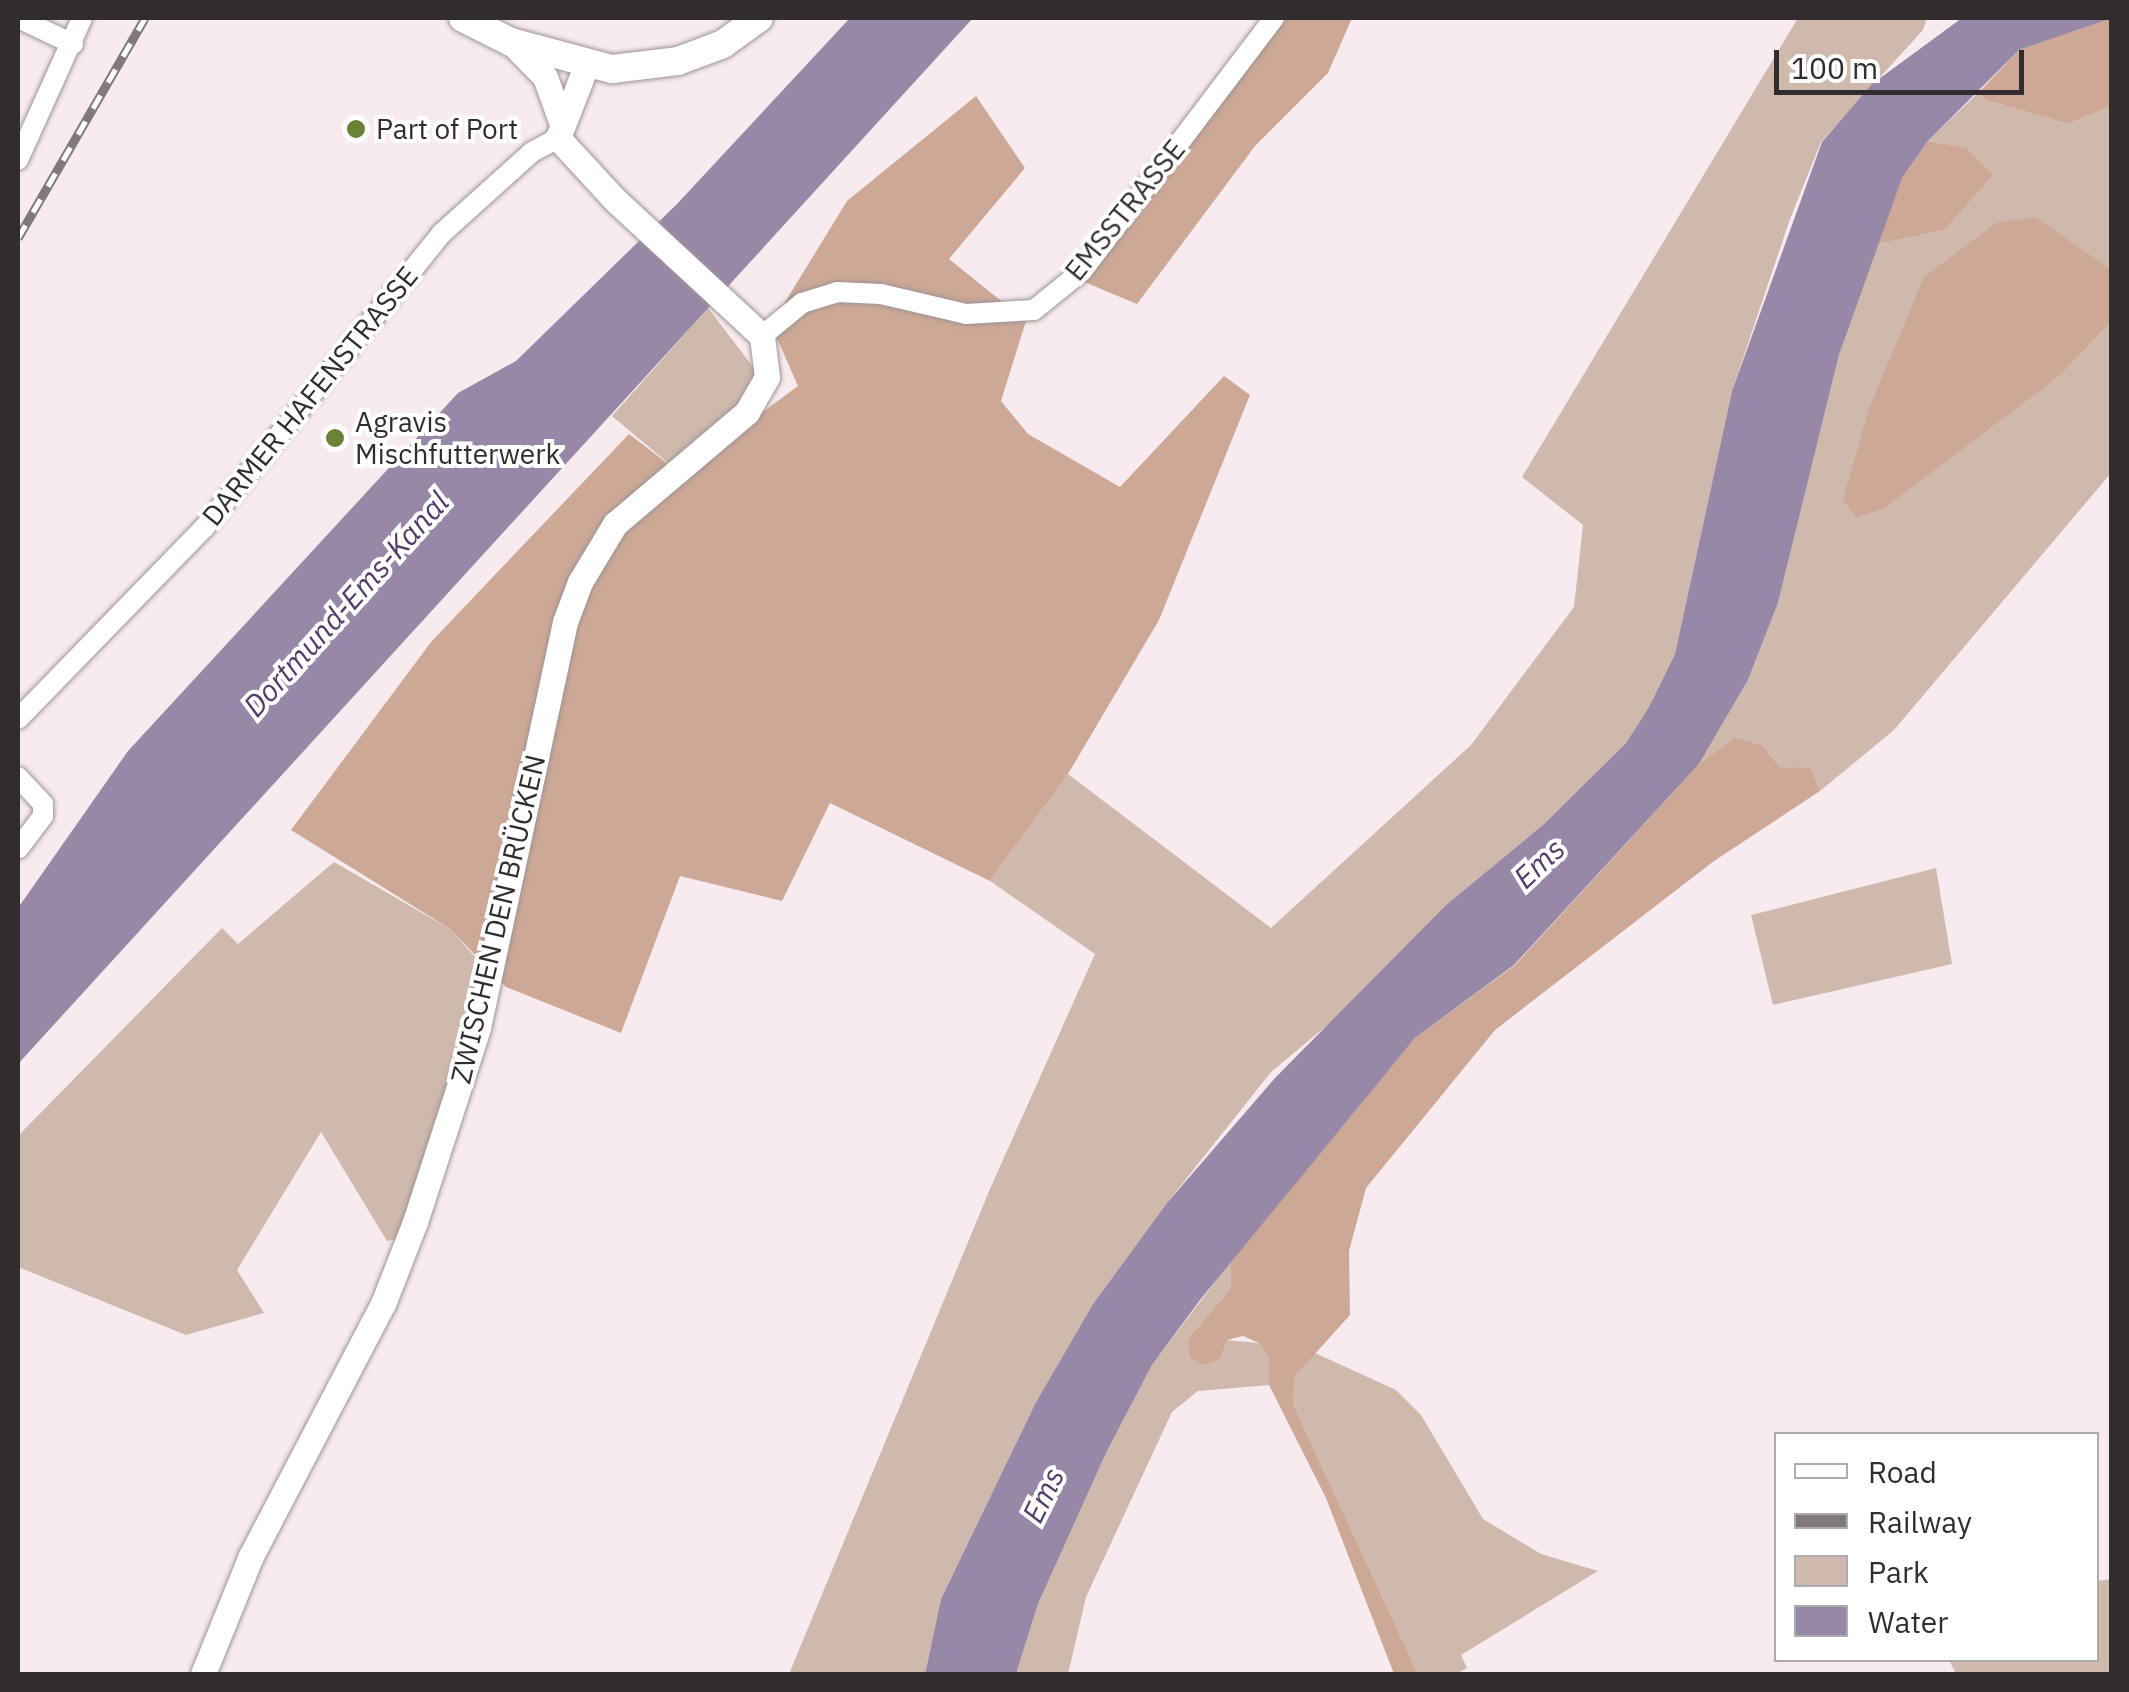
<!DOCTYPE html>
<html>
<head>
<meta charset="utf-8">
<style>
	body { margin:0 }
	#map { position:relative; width:2129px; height:1692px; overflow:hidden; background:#f7ebef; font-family:"IBM Plex Sans",sans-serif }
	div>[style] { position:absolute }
	.green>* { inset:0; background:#cfb8ac }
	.forest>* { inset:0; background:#cda896 }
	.water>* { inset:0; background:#9788a8 }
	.roads { filter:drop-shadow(0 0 2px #9e9396) drop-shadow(0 0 2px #9e9396) }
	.minor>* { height:20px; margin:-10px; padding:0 10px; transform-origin:10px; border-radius:10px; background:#fff }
	.tertiary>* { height:25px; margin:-12.5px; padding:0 12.5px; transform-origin:12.5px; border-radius:12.5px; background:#fff }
	.secondary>* { height:28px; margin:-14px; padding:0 14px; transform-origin:14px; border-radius:14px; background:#fff }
	.rail>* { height:9px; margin-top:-4.5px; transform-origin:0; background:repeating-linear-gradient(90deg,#fff 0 15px,#81797c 0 30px); box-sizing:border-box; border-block:2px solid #81797c }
	.dots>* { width:28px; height:28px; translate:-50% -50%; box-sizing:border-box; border:5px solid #fff; border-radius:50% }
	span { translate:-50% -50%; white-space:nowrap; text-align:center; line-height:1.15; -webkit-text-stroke:8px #fff; paint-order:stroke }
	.poi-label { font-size:28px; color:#312d2e }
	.left { translate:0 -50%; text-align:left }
	.street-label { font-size:28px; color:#312d2e }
	.water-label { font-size:30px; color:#533c6a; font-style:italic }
	.frame { position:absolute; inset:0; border:20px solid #312d2e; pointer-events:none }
	.legend { position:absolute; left:1774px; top:1432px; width:325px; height:230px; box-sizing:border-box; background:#fff; border:2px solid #adabab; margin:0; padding:12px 18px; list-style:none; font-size:30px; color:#312d2e }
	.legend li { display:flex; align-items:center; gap:20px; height:50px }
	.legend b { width:50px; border:2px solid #adabab }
	.scale { position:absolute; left:1774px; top:50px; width:250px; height:45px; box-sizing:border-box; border:5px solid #312d2e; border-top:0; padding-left:12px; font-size:30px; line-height:35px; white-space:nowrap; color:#312d2e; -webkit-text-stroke:8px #fff; paint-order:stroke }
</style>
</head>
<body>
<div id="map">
	<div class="green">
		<div style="clip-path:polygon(1798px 18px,1927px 18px,1923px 30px,1821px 142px,1790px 219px,1732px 391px,1675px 654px,1649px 707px,1626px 743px,1544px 824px,1446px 905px,1331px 1022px,1271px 1072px,1167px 1203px,1093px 1304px,1036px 1402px,941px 1599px,925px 1674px,789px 1674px,990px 1189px,1095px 954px,990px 881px,1068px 774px,1271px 928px,1471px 745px,1574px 607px,1583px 525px,1522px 477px)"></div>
		<div style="clip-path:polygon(1979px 92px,1986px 100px,2068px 124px,2111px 106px,2111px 269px,2034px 217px,1885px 508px,2061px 375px,2111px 322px,2111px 473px,1894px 730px,1820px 791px,1811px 769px,1780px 767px,1762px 745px,1735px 737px,1699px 764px,1748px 680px,1778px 603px,1839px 355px,1874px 245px,1944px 230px,1965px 147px,1928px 141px)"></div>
		<div style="clip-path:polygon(708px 308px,757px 372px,741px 403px,680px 473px,612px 416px)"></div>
		<div style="clip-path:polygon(334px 862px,450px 929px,484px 967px,401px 1238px,387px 1241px,321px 1132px,237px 1270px,264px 1313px,186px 1335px,18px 1267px,18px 1136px,222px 928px,238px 944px)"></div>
		<div style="clip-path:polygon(1936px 868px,1952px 964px,1773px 1005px,1751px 915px)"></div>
		<div style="clip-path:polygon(1231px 1261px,1231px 1288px,1188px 1339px,1205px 1365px,1218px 1360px,1226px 1340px,1259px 1343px,1269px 1359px,1269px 1385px,1198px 1391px,1172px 1412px,1086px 1597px,1068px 1674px,1016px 1674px,1038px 1604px,1107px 1451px,1152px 1365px)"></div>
		<div style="clip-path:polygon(1315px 1353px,1396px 1390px,1421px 1415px,1483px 1519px,1541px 1554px,1598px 1571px,1461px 1655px,1467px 1668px,1456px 1674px,1418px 1674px,1293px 1404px,1295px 1376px)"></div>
		<div style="clip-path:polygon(2111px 1579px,2111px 1674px,1956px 1674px,1949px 1660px,2096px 1660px,2097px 1581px)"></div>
	</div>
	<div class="forest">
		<div style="clip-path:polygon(1276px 18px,1352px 18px,1328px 73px,1255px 146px,1137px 304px,1082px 281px)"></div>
		<div style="clip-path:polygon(2111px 18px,2111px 106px,2068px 124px,1986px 100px,1979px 92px,2019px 50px)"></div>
		<div style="clip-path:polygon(976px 96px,1025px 168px,949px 259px,1026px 321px,1001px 401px,1028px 434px,1120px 487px,1224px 376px,1250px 395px,1159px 620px,1068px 774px,990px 881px,830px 803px,782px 901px,680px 876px,621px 1033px,506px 987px,450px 929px,291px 830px,431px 642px,629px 434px,680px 473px,798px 386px,771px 325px,847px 201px)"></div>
		<div style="clip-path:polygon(1928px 141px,1965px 147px,1993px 175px,1944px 230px,1874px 245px,1902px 178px)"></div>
		<div style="clip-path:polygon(2035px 217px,2111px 269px,2111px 322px,2061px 375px,1885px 508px,1856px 517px,1843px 500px,1869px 409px,1924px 277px,1996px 223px)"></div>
		<div style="clip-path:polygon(1735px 737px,1762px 745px,1780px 767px,1811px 768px,1820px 791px,1714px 861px,1495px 1030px,1366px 1188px,1349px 1251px,1350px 1315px,1295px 1376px,1293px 1404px,1418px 1674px,1394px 1674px,1326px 1498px,1269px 1385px,1269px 1359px,1259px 1343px,1243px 1336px,1227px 1340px,1219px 1360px,1205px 1365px,1190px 1358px,1188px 1339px,1231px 1288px,1231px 1261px,1415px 1038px,1515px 965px,1699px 764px)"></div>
	</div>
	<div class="water">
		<div style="clip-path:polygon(850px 18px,973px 18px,18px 1064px,18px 908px,128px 751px,458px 393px,516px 361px,677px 204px)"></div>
		<div style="clip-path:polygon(1962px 18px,2112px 18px,2019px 50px,1928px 141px,1902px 178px,1839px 355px,1778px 603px,1748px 680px,1699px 764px,1514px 965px,1415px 1038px,1200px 1300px,1152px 1365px,1107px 1451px,1038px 1604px,1016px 1674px,925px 1674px,941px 1599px,1036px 1402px,1093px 1304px,1167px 1203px,1275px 1078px,1446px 905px,1544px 824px,1626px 743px,1649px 707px,1675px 654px,1732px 391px,1822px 142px,1872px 84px)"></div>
	</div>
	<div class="roads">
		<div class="minor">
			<div style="left:18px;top:18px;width:61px;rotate:25.3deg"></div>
			<div style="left:18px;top:160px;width:156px;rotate:-65.7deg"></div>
			<div style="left:762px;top:336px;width:52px;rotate:-39.5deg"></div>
			<div style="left:802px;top:303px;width:37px;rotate:-17deg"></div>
			<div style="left:837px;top:292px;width:44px;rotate:2.6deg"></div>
			<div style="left:881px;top:294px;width:87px;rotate:13.2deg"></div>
			<div style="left:966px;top:314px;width:68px;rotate:-3.4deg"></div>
			<div style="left:1034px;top:310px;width:62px;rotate:-39.1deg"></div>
			<div style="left:1082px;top:271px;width:318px;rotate:-52.8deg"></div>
			<div style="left:18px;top:719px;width:267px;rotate:-45.8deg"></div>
			<div style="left:204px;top:528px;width:378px;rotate:-51.1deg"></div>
			<div style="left:441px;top:234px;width:122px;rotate:-42deg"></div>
			<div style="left:532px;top:152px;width:30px;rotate:-28deg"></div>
			<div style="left:18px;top:777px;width:37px;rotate:47deg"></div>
			<div style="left:43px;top:804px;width:12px;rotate:90deg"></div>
			<div style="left:43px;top:816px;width:41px;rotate:127.1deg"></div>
		</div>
		<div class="tertiary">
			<div style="left:511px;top:42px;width:49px;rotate:45.8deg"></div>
			<div style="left:545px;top:77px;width:50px;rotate:70.1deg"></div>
			<div style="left:203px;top:1674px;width:127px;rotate:-67.9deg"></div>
			<div style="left:251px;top:1556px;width:284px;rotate:-62.4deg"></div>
			<div style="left:383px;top:1304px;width:88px;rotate:-68.7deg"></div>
			<div style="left:415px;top:1222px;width:204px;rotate:-72deg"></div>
			<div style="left:478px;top:1028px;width:415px;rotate:-77.9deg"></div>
			<div style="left:565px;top:622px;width:43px;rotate:-69.4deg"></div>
			<div style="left:580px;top:582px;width:68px;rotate:-58.9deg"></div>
			<div style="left:615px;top:524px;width:173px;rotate:-40.3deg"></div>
			<div style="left:747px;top:412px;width:40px;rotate:-60.3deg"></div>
			<div style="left:767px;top:377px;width:41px;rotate:-97deg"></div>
			<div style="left:762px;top:336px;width:199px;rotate:-137.2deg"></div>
			<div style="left:616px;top:201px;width:86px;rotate:-132.6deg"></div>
			<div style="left:558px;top:138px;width:77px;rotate:-68.7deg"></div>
		</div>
		<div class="secondary">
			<div style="left:463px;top:18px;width:54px;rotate:26.6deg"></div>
			<div style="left:511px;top:42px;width:105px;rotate:15deg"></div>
			<div style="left:612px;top:69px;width:66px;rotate:-6.9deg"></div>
			<div style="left:678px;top:61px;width:48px;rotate:-20.7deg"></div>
			<div style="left:723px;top:44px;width:44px;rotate:-35.8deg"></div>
		</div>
	</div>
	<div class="rail">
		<div style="left:18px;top:238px;width:254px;rotate:-60deg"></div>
	</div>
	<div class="dots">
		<div style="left:356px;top:129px;background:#6a8234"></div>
		<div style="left:335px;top:438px;background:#6a8234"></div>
	</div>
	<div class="poi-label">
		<span class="left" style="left:376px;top:129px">Part of Port</span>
		<span class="left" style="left:355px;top:438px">Agravis<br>Mischfutterwerk</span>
	</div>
	<div class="street-label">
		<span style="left:1125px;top:210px;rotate:-51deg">EMSSTRASSE</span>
		<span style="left:310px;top:396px;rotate:-51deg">DARMER HAFENSTRASSE</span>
		<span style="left:498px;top:919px;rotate:-77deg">ZWISCHEN DEN BRÜCKEN</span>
	</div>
	<div class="water-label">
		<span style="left:346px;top:604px;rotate:-48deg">Dortmund-Ems-Kanal</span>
		<span style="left:1539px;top:863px;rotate:-43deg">Ems</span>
		<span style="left:1043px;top:1495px;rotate:-64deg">Ems</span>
	</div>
	<div class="frame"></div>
	<ul class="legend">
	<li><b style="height:12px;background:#fff"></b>Road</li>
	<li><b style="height:12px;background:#81797c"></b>Railway</li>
	<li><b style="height:28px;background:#cfb8ac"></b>Park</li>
	<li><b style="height:28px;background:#9788a8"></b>Water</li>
	</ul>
	<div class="scale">100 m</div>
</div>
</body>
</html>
